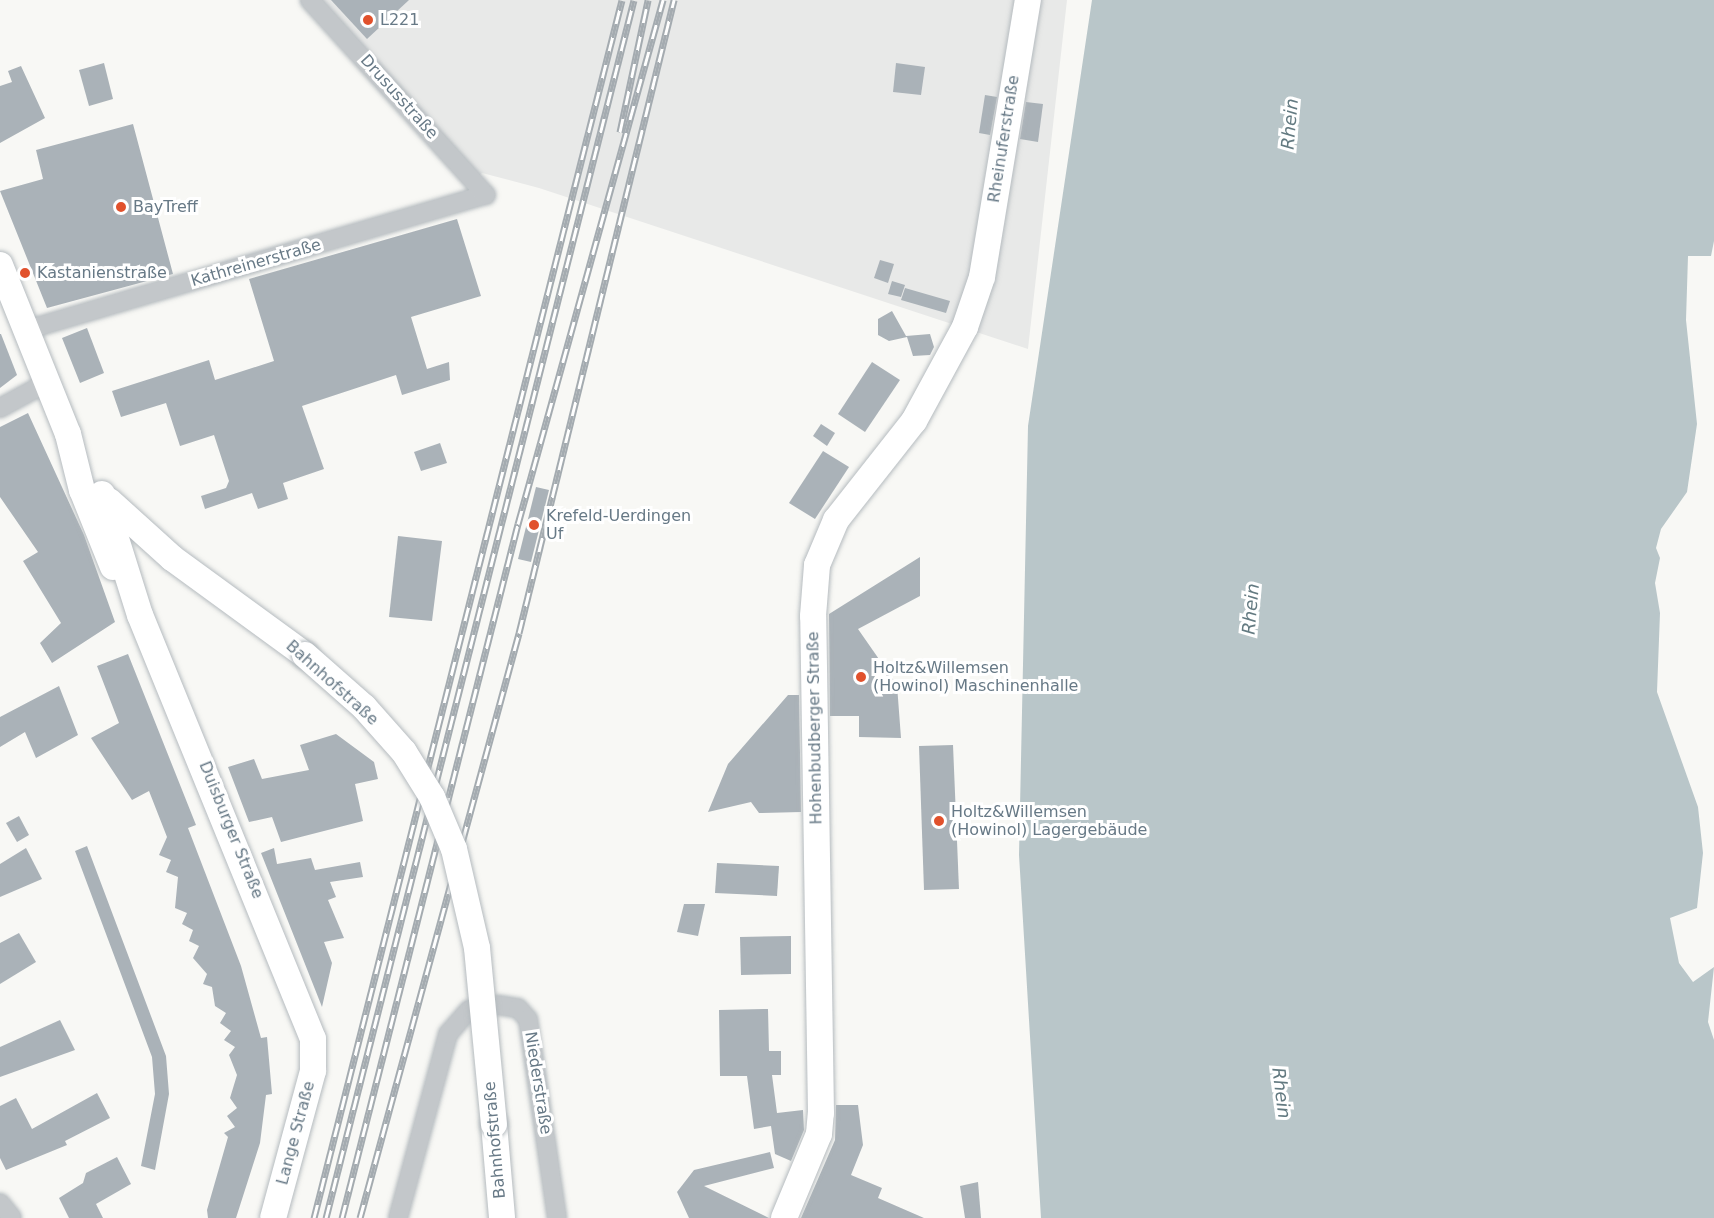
<!DOCTYPE html>
<html>
<head>
<meta charset="utf-8">
<style>
	body { margin:0 }
	#map { position:relative; width:1714px; height:1218px; overflow:hidden; background:#f8f8f5; font-family:"DejaVu Sans",sans-serif }
	div>[style] { position:absolute }
	.built>* { inset:0; background:#e8e9e8 }
	.water>* { inset:0; background:#b9c6c9 }
	.building>* { inset:0; background:#aab2b8 }
	.roads { filter:drop-shadow(0 0 2px #b5bbbf) drop-shadow(0 0 2px #b5bbbf) }
	.street>* { height:18px; margin:-9px; padding:0 9px; transform-origin:9px; border-radius:9px; background:#c3c7ca }
	.secondary>* { height:26px; margin:-13px; padding:0 13px; transform-origin:13px; border-radius:13px; background:#fff }
	.rail>* { height:7px; margin-top:-3.5px; transform-origin:0; background:repeating-linear-gradient(90deg,#fff 0 14px,#a4abb0 0 28px); box-sizing:border-box; border-block:2px solid #a4abb0 }
	.bridges { filter:drop-shadow(0 0 2px #b5bbbf) drop-shadow(0 0 2px #b5bbbf) }
	.secondary-bridge>* { height:26px; margin:-13px; padding:0 13px; transform-origin:13px; border-radius:13px; background:#fff }
	.dots>* { width:16px; height:16px; translate:-50% -50%; box-sizing:border-box; border:3px solid #fff; border-radius:50% }
	span { translate:-50% -50%; white-space:nowrap; text-align:center; line-height:1.15; -webkit-text-stroke:6px #fff; paint-order:stroke }
	.poi-label { font-size:16px; color:#677986 }
	.left { translate:0 -50%; text-align:left }
	.street-label { font-size:16px; color:#677986 }
	.water-label { font-size:18px; color:#637a81; font-style:italic }
</style>
</head>
<body>
<div id="map">
	<div class="built">
		<div style="clip-path:polygon(309px 0,1067px 0,1028px 349px,539px 188px,482px 173px,474px 180px)"></div>
	</div>
	<div class="water">
		<div style="clip-path:polygon(1092px 0,1714px 0,1714px 241px,1711px 256px,1688px 256px,1686px 320px,1697px 424px,1687px 492px,1661px 529px,1656px 548px,1660px 558px,1655px 583px,1660px 613px,1657px 692px,1698px 807px,1703px 853px,1697px 908px,1670px 918px,1679px 963px,1693px 982px,1714px 967px,1708px 1022px,1714px 1040px,1714px 1218px,1041px 1218px,1019px 855px,1028px 426px)"></div>
	</div>
	<div class="building">
		<div style="clip-path:polygon(331px 0,409px 0,367px 39px)"></div>
		<div style="clip-path:polygon(104px 63px,113px 99px,89px 106px,79px 70px)"></div>
		<div style="clip-path:polygon(896px 63px,925px 67px,921px 95px,893px 92px)"></div>
		<div style="clip-path:polygon(21px 66px,45px 118px,0 143px,0 86px,12px 82px,8px 71px)"></div>
		<div style="clip-path:polygon(985px 95px,997px 97px,990px 135px,979px 133px)"></div>
		<div style="clip-path:polygon(1026px 102px,1043px 104px,1038px 142px,1020px 139px)"></div>
		<div style="clip-path:polygon(133px 124px,173px 274px,47px 308px,0 191px,43px 179px,36px 150px)"></div>
		<div style="clip-path:polygon(457px 219px,481px 296px,411px 317px,427px 369px,449px 362px,450px 380px,402px 395px,396px 375px,302px 406px,324px 469px,283px 483px,288px 499px,258px 509px,252px 493px,205px 509px,201px 496px,226px 488px,229px 481px,214px 435px,180px 446px,166px 403px,121px 417px,112px 391px,209px 360px,215px 380px,274px 361px,249px 279px)"></div>
		<div style="clip-path:polygon(880px 260px,894px 264px,888px 283px,874px 278px)"></div>
		<div style="clip-path:polygon(892px 281px,905px 285px,901px 297px,888px 294px)"></div>
		<div style="clip-path:polygon(905px 288px,950px 301px,946px 313px,901px 300px)"></div>
		<div style="clip-path:polygon(892px 311px,906px 336px,930px 334px,934px 347px,930px 355px,913px 356px,907px 337px,889px 341px,878px 335px,878px 319px)"></div>
		<div style="clip-path:polygon(87px 328px,104px 373px,80px 383px,62px 338px)"></div>
		<div style="clip-path:polygon(1px 334px,17px 375px,0 388px,0 334px)"></div>
		<div style="clip-path:polygon(872px 362px,900px 380px,865px 432px,838px 414px)"></div>
		<div style="clip-path:polygon(28px 413px,84px 535px,115px 622px,52px 663px,40px 643px,61px 623px,23px 561px,38px 552px,0 497px,0 427px)"></div>
		<div style="clip-path:polygon(821px 424px,835px 433px,827px 446px,813px 436px)"></div>
		<div style="clip-path:polygon(440px 443px,447px 463px,421px 471px,414px 452px)"></div>
		<div style="clip-path:polygon(823px 451px,849px 467px,815px 519px,789px 503px)"></div>
		<div style="clip-path:polygon(536px 487px,549px 490px,531px 562px,518px 559px)"></div>
		<div style="clip-path:polygon(398px 536px,442px 541px,432px 621px,389px 617px)"></div>
		<div style="clip-path:polygon(920px 557px,920px 596px,858px 629px,897px 685px,901px 738px,859px 737px,859px 716px,830px 716px,829px 614px)"></div>
		<div style="clip-path:polygon(128px 654px,196px 825px,188px 828px,241px 966px,261px 1038px,267px 1037px,272px 1094px,266px 1095px,260px 1143px,236px 1218px,208px 1218px,207px 1210px,228px 1137px,224px 1133px,235px 1127px,227px 1116px,237px 1108px,230px 1098px,237px 1075px,229px 1055px,235px 1047px,224px 1040px,231px 1031px,220px 1023px,226px 1013px,215px 1006px,212px 987px,203px 984px,207px 974px,193px 958px,199px 946px,189px 941px,193px 930px,182px 924px,187px 913px,175px 908px,178px 877px,166px 872px,171px 860px,159px 855px,167px 837px,149px 791px,132px 800px,91px 738px,119px 723px,97px 666px)"></div>
		<div style="clip-path:polygon(59px 686px,78px 735px,36px 758px,25px 732px,0 747px,0 717px)"></div>
		<div style="clip-path:polygon(788px 695px,799px 695px,801px 812px,759px 813px,751px 802px,708px 812px,728px 764px)"></div>
		<div style="clip-path:polygon(336px 734px,374px 762px,378px 779px,355px 784px,363px 821px,281px 842px,272px 817px,249px 822px,228px 767px,254px 759px,262px 779px,309px 770px,300px 745px)"></div>
		<div style="clip-path:polygon(953px 745px,959px 889px,924px 890px,919px 746px)"></div>
		<div style="clip-path:polygon(19px 816px,29px 835px,17px 842px,6px 823px)"></div>
		<div style="clip-path:polygon(87px 846px,166px 1056px,169px 1094px,155px 1170px,141px 1166px,155px 1094px,152px 1057px,75px 851px)"></div>
		<div style="clip-path:polygon(26px 848px,42px 879px,0 897px,0 864px)"></div>
		<div style="clip-path:polygon(274px 848px,277px 864px,311px 858px,315px 870px,360px 862px,363px 877px,330px 882px,336px 897px,328px 900px,344px 938px,324px 942px,332px 963px,322px 1007px,261px 853px)"></div>
		<div style="clip-path:polygon(717px 863px,779px 866px,777px 896px,715px 893px)"></div>
		<div style="clip-path:polygon(684px 904px,705px 904px,698px 936px,677px 932px)"></div>
		<div style="clip-path:polygon(19px 933px,36px 962px,0 984px,0 943px)"></div>
		<div style="clip-path:polygon(791px 936px,791px 974px,741px 975px,740px 937px)"></div>
		<div style="clip-path:polygon(768px 1009px,769px 1051px,781px 1051px,781px 1075px,772px 1075px,777px 1113px,803px 1110px,804px 1130px,791px 1161px,775px 1154px,771px 1126px,754px 1129px,747px 1076px,720px 1076px,719px 1010px)"></div>
		<div style="clip-path:polygon(60px 1020px,75px 1050px,0 1077px,0 1047px)"></div>
		<div style="clip-path:polygon(97px 1093px,110px 1118px,65px 1141px,67px 1145px,6px 1170px,0 1158px,0 1106px,16px 1098px,32px 1129px)"></div>
		<div style="clip-path:polygon(836px 1105px,858px 1105px,863px 1145px,851px 1175px,882px 1188px,878px 1198px,924px 1218px,801px 1218px,835px 1140px)"></div>
		<div style="clip-path:polygon(770px 1152px,774px 1168px,704px 1186px,769px 1218px,689px 1218px,677px 1192px,694px 1170px)"></div>
		<div style="clip-path:polygon(117px 1157px,131px 1184px,96px 1204px,103px 1218px,69px 1218px,59px 1198px,83px 1183px,86px 1173px)"></div>
		<div style="clip-path:polygon(978px 1182px,981px 1218px,965px 1218px,960px 1186px)"></div>
	</div>
	<div class="roads">
		<div class="street">
			<div style="left:26px;top:330px;width:479px;rotate:-16.4deg"></div>
			<div style="left:486px;top:195px;width:263px;rotate:-132.1deg"></div>
			<div style="left:0;top:408px;width:52px;rotate:-28.5deg"></div>
			<div style="left:0;top:1203px;width:19px;rotate:51deg"></div>
			<div style="left:398px;top:1218px;width:191px;rotate:-74.8deg"></div>
			<div style="left:448px;top:1034px;width:32px;rotate:-49deg"></div>
			<div style="left:469px;top:1010px;width:29px;rotate:-10deg"></div>
			<div style="left:498px;top:1005px;width:20px;rotate:9deg"></div>
			<div style="left:518px;top:1008px;width:15px;rotate:48deg"></div>
			<div style="left:528px;top:1019px;width:201px;rotate:81.7deg"></div>
		</div>
		<div class="secondary">
			<div style="left:0;top:265px;width:182px;rotate:68.1deg"></div>
			<div style="left:68px;top:434px;width:58px;rotate:76deg"></div>
			<div style="left:82px;top:490px;width:83px;rotate:68.1deg"></div>
			<div style="left:102px;top:494px;width:127px;rotate:72.6deg"></div>
			<div style="left:140px;top:615px;width:458px;rotate:67.8deg"></div>
			<div style="left:313px;top:1039px;width:32px;rotate:90deg"></div>
			<div style="left:313px;top:1071px;width:152px;rotate:105.2deg"></div>
			<div style="left:109px;top:501px;width:85px;rotate:42.1deg"></div>
			<div style="left:172px;top:558px;width:165px;rotate:36.1deg"></div>
			<div style="left:494px;top:1124px;width:94px;rotate:85.1deg"></div>
			<div style="left:784px;top:1218px;width:91px;rotate:-67.4deg"></div>
			<div style="left:819px;top:1134px;width:21px;rotate:-85deg"></div>
			<div style="left:821px;top:1113px;width:497px;rotate:-90.9deg"></div>
			<div style="left:813px;top:616px;width:51px;rotate:-85.5deg"></div>
			<div style="left:817px;top:565px;width:49px;rotate:-67.1deg"></div>
			<div style="left:836px;top:520px;width:126px;rotate:-51.8deg"></div>
			<div style="left:914px;top:421px;width:107px;rotate:-61.5deg"></div>
			<div style="left:965px;top:327px;width:53px;rotate:-71.2deg"></div>
			<div style="left:982px;top:277px;width:281px;rotate:-80.6deg"></div>
		</div>
	</div>
	<div class="rail">
		<div style="left:620px;top:132px;width:135px;rotate:-78deg"></div>
		<div style="left:314px;top:1218px;width:1256px;rotate:-75.81deg"></div>
		<div style="left:326px;top:1218px;width:1256px;rotate:-75.81deg"></div>
		<div style="left:342px;top:1218px;width:716px;rotate:-75.77deg"></div>
		<div style="left:518px;top:524px;width:544px;rotate:-74.53deg"></div>
		<div style="left:360px;top:1218px;width:606px;rotate:-74.79deg"></div>
		<div style="left:519px;top:633px;width:652px;rotate:-76.24deg"></div>
	</div>
	<div class="bridges">
		<div class="secondary-bridge">
			<div style="left:305px;top:655px;width:79px;rotate:41.4deg"></div>
			<div style="left:364px;top:707px;width:60px;rotate:48.4deg"></div>
			<div style="left:404px;top:752px;width:53px;rotate:58.1deg"></div>
			<div style="left:432px;top:797px;width:56px;rotate:67.1deg"></div>
			<div style="left:454px;top:849px;width:102px;rotate:76.9deg"></div>
			<div style="left:477px;top:948px;width:177px;rotate:84.5deg"></div>
		</div>
	</div>
	<div class="dots">
		<div style="left:368px;top:20px;background:#e1512c"></div>
		<div style="left:121px;top:207px;background:#e1512c"></div>
		<div style="left:25px;top:273px;background:#e1512c"></div>
		<div style="left:534px;top:525px;background:#e1512c"></div>
		<div style="left:861px;top:677px;background:#e1512c"></div>
		<div style="left:939px;top:821px;background:#e1512c"></div>
	</div>
	<div class="poi-label">
		<span class="left" style="left:380px;top:20px">L221</span>
		<span class="left" style="left:133px;top:207px">BayTreff</span>
		<span class="left" style="left:37px;top:273px">Kastanienstraße</span>
		<span class="left" style="left:546px;top:525px">Krefeld-Uerdingen<br>Uf</span>
		<span class="left" style="left:873px;top:677px">Holtz&amp;Willemsen<br>(Howinol) Maschinenhalle</span>
		<span class="left" style="left:951px;top:821px">Holtz&amp;Willemsen<br>(Howinol) Lagergebäude</span>
	</div>
	<div class="street-label">
		<span style="left:399px;top:97px;rotate:48deg">Drususstraße</span>
		<span style="left:1004px;top:139px;rotate:-81deg">Rheinuferstraße</span>
		<span style="left:256px;top:263px;rotate:-16deg">Kathreinerstraße</span>
		<span style="left:332px;top:683px;rotate:42deg">Bahnhofstraße</span>
		<span style="left:815px;top:728px;rotate:-91deg">Hohenbudberger Straße</span>
		<span style="left:231px;top:830px;rotate:68deg">Duisburger Straße</span>
		<span style="left:538px;top:1083px;rotate:81deg">Niederstraße</span>
		<span style="left:296px;top:1133px;rotate:-75deg">Lange Straße</span>
		<span style="left:495px;top:1140px;rotate:-95deg">Bahnhofstraße</span>
	</div>
	<div class="water-label">
		<span style="left:1290px;top:124px;rotate:-85deg">Rhein</span>
		<span style="left:1251px;top:609px;rotate:-85deg">Rhein</span>
		<span style="left:1281px;top:1093px;rotate:83deg">Rhein</span>
	</div>
</div>
</body>
</html>
